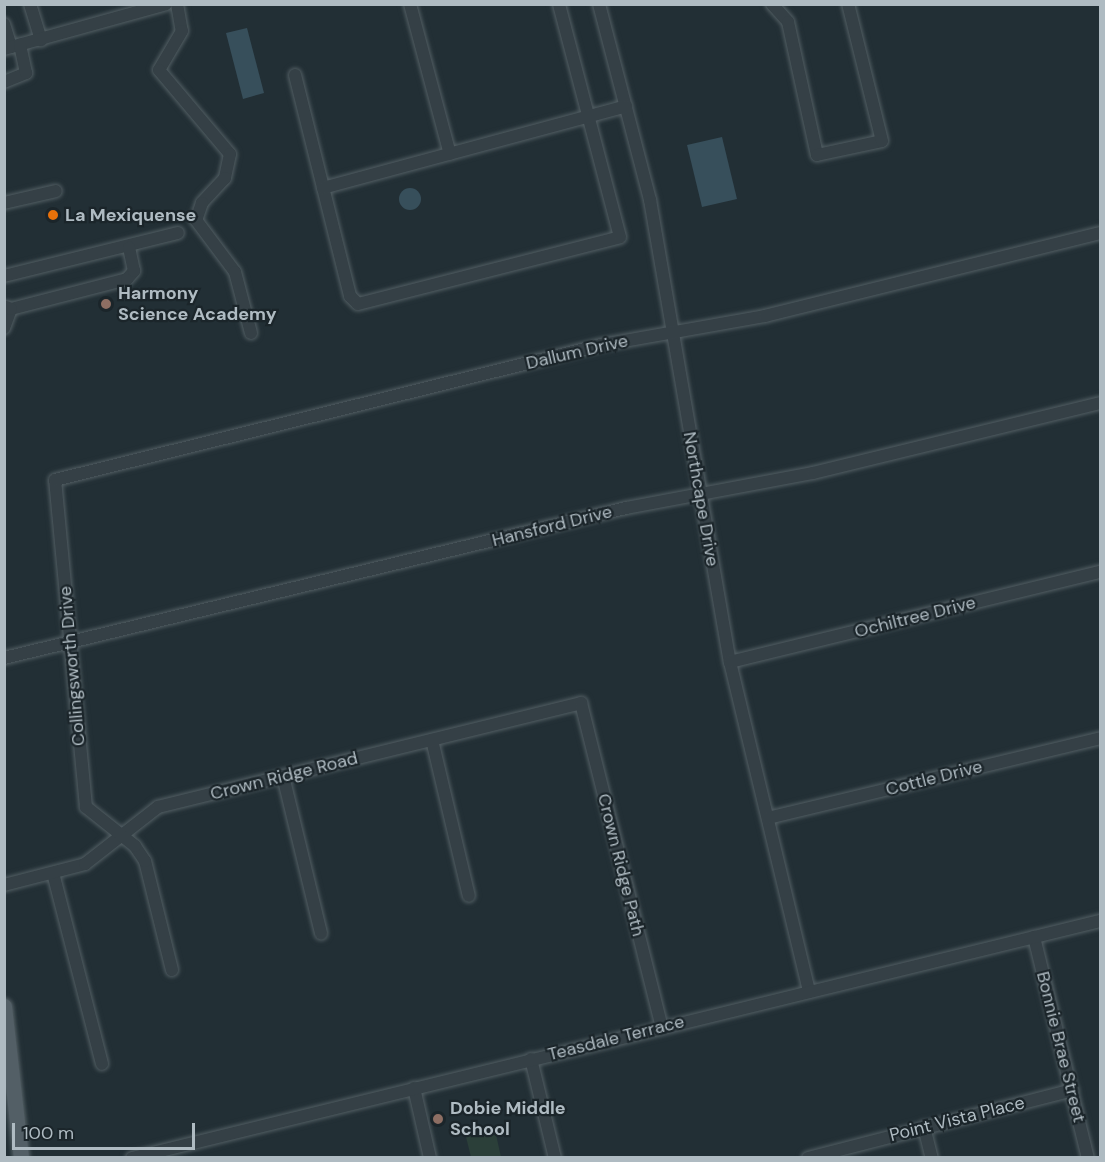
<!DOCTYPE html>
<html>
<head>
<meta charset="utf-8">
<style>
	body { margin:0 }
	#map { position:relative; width:1105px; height:1162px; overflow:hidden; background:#222f35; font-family:"DM Sans",sans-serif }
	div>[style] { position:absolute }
	.green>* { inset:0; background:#2b3f39 }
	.water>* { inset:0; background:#374f5b }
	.round { border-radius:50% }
	.roads { filter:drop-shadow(0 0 2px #525e63) drop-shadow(0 0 2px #525e63) }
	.minor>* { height:12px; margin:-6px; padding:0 6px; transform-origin:6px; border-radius:6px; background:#354046 }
	.major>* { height:15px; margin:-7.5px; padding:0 7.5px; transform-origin:7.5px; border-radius:7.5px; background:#535f66 }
	.dots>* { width:16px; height:16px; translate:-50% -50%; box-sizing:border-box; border:3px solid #1b252a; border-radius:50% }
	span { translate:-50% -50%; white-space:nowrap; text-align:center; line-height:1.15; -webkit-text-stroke:4.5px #1b252a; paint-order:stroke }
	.poi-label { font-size:18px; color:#afbbc2; font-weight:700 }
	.left { translate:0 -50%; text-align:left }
	.street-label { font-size:18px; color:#afbbc2 }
	.frame { position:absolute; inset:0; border:6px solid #afbbc2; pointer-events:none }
	.scale { position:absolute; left:12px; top:1123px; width:183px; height:27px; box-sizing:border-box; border:3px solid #afbbc2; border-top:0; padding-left:8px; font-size:18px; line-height:21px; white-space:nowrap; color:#afbbc2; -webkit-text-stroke:4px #1b252a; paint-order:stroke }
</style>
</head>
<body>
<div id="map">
	<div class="green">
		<div style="clip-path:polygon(495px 1130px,501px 1157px,471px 1157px,466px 1137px)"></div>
	</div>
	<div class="water">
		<div style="clip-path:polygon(247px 28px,264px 93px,243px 99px,226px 33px)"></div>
		<div style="clip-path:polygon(722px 137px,737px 199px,702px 207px,687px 145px)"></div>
		<div class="round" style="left:399px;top:188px;width:22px;height:22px"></div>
	</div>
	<div class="roads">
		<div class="minor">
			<div style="left:30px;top:4px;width:38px;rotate:73deg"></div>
			<div style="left:177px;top:4px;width:27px;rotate:80deg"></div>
			<div style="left:182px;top:31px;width:45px;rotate:120.5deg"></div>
			<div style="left:159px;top:70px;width:110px;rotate:49.8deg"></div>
			<div style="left:230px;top:154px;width:25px;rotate:102deg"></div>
			<div style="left:225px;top:178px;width:34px;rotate:133deg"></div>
			<div style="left:202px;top:203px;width:18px;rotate:109deg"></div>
			<div style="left:196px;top:220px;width:65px;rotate:53.1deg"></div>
			<div style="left:235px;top:272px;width:63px;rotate:75.3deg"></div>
			<div style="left:410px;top:4px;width:155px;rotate:75.1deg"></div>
			<div style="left:599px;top:4px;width:203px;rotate:75.4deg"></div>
			<div style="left:650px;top:200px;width:469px;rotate:80.2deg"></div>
			<div style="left:730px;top:662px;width:339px;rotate:76.5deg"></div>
			<div style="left:772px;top:4px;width:24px;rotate:48deg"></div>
			<div style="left:788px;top:22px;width:136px;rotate:77.7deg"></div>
			<div style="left:817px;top:155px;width:66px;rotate:-12.2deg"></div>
			<div style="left:882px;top:141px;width:141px;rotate:-103.9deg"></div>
			<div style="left:4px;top:24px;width:24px;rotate:73deg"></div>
			<div style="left:4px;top:49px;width:168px;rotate:-15.5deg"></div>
			<div style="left:295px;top:75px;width:228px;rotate:76deg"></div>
			<div style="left:350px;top:296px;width:11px;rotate:45deg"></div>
			<div style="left:358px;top:304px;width:270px;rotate:-14.3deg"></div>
			<div style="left:620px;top:237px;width:241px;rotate:-104.7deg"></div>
			<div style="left:4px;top:82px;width:24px;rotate:-22deg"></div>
			<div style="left:26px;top:73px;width:29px;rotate:-102deg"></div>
			<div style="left:323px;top:188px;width:314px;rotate:-15.1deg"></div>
			<div style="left:4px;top:203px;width:53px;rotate:-13deg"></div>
			<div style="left:4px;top:276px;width:179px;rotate:-13.9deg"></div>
			<div style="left:11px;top:309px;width:120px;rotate:-14.5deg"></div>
			<div style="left:127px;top:279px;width:11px;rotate:-49deg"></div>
			<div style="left:134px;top:271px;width:24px;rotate:-102deg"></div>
			<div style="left:4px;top:328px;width:20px;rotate:-70deg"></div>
			<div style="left:11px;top:309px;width:5px;rotate:-158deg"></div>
			<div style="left:4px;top:658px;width:640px;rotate:-13.56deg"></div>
			<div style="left:626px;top:508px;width:190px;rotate:-10.6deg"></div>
			<div style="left:813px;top:473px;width:295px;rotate:-13.7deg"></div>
			<div style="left:730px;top:662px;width:381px;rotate:-13.7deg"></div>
			<div style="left:432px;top:740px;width:160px;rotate:76.7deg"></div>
			<div style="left:283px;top:776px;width:162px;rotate:76.4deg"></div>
			<div style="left:768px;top:818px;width:342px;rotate:-13.5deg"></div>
			<div style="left:53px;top:873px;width:197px;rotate:75.6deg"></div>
			<div style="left:4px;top:885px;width:84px;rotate:-14.5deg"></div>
			<div style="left:85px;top:864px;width:93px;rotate:-38deg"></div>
			<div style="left:158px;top:807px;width:436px;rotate:-13.8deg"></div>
			<div style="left:581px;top:703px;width:334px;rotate:76deg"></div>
			<div style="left:1034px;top:937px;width:228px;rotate:76.3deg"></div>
			<div style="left:172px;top:970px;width:112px;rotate:-103.9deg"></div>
			<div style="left:145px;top:861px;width:18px;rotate:-124deg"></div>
			<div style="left:135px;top:846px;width:63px;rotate:-141.5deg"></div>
			<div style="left:86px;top:807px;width:328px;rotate:-95.4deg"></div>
			<div style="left:55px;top:480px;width:562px;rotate:-13.89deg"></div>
			<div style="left:601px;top:345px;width:167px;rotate:-10deg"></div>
			<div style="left:765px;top:316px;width:345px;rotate:-13.9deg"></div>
			<div style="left:531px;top:1059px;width:102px;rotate:76.4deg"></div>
			<div style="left:414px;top:1088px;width:72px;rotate:77.1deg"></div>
			<div style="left:924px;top:1127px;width:32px;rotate:76deg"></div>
			<div style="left:132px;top:1158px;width:997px;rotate:-13.76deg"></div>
			<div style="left:808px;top:1158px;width:273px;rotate:-14.4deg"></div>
		</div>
		<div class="major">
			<div style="left:4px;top:1006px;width:153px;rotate:83.6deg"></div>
		</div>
	</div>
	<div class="dots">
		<div style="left:53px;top:215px;background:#e8710a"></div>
		<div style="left:106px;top:304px;background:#8d6e63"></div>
		<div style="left:438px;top:1119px;background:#8d6e63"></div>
	</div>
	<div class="poi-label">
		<span class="left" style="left:65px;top:215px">La Mexiquense</span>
		<span class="left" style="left:118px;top:304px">Harmony<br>Science Academy</span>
		<span class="left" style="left:450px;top:1119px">Dobie Middle<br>School</span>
	</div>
	<div class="street-label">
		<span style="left:577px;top:352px;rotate:-13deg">Dallum Drive</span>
		<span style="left:701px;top:499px;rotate:80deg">Northcape Drive</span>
		<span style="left:552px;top:526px;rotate:-14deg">Hansford Drive</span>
		<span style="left:915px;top:617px;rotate:-14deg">Ochiltree Drive</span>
		<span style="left:72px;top:666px;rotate:-95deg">Collingsworth Drive</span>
		<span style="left:284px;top:776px;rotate:-14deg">Crown Ridge Road</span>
		<span style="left:934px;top:778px;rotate:-14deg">Cottle Drive</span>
		<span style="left:621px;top:865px;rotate:76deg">Crown Ridge Path</span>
		<span style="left:616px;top:1038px;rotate:-14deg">Teasdale Terrace</span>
		<span style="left:1061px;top:1047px;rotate:76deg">Bonnie Brae Street</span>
		<span style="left:957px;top:1119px;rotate:-14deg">Point Vista Place</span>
	</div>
	<div class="frame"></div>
	<div class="scale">100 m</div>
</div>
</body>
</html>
